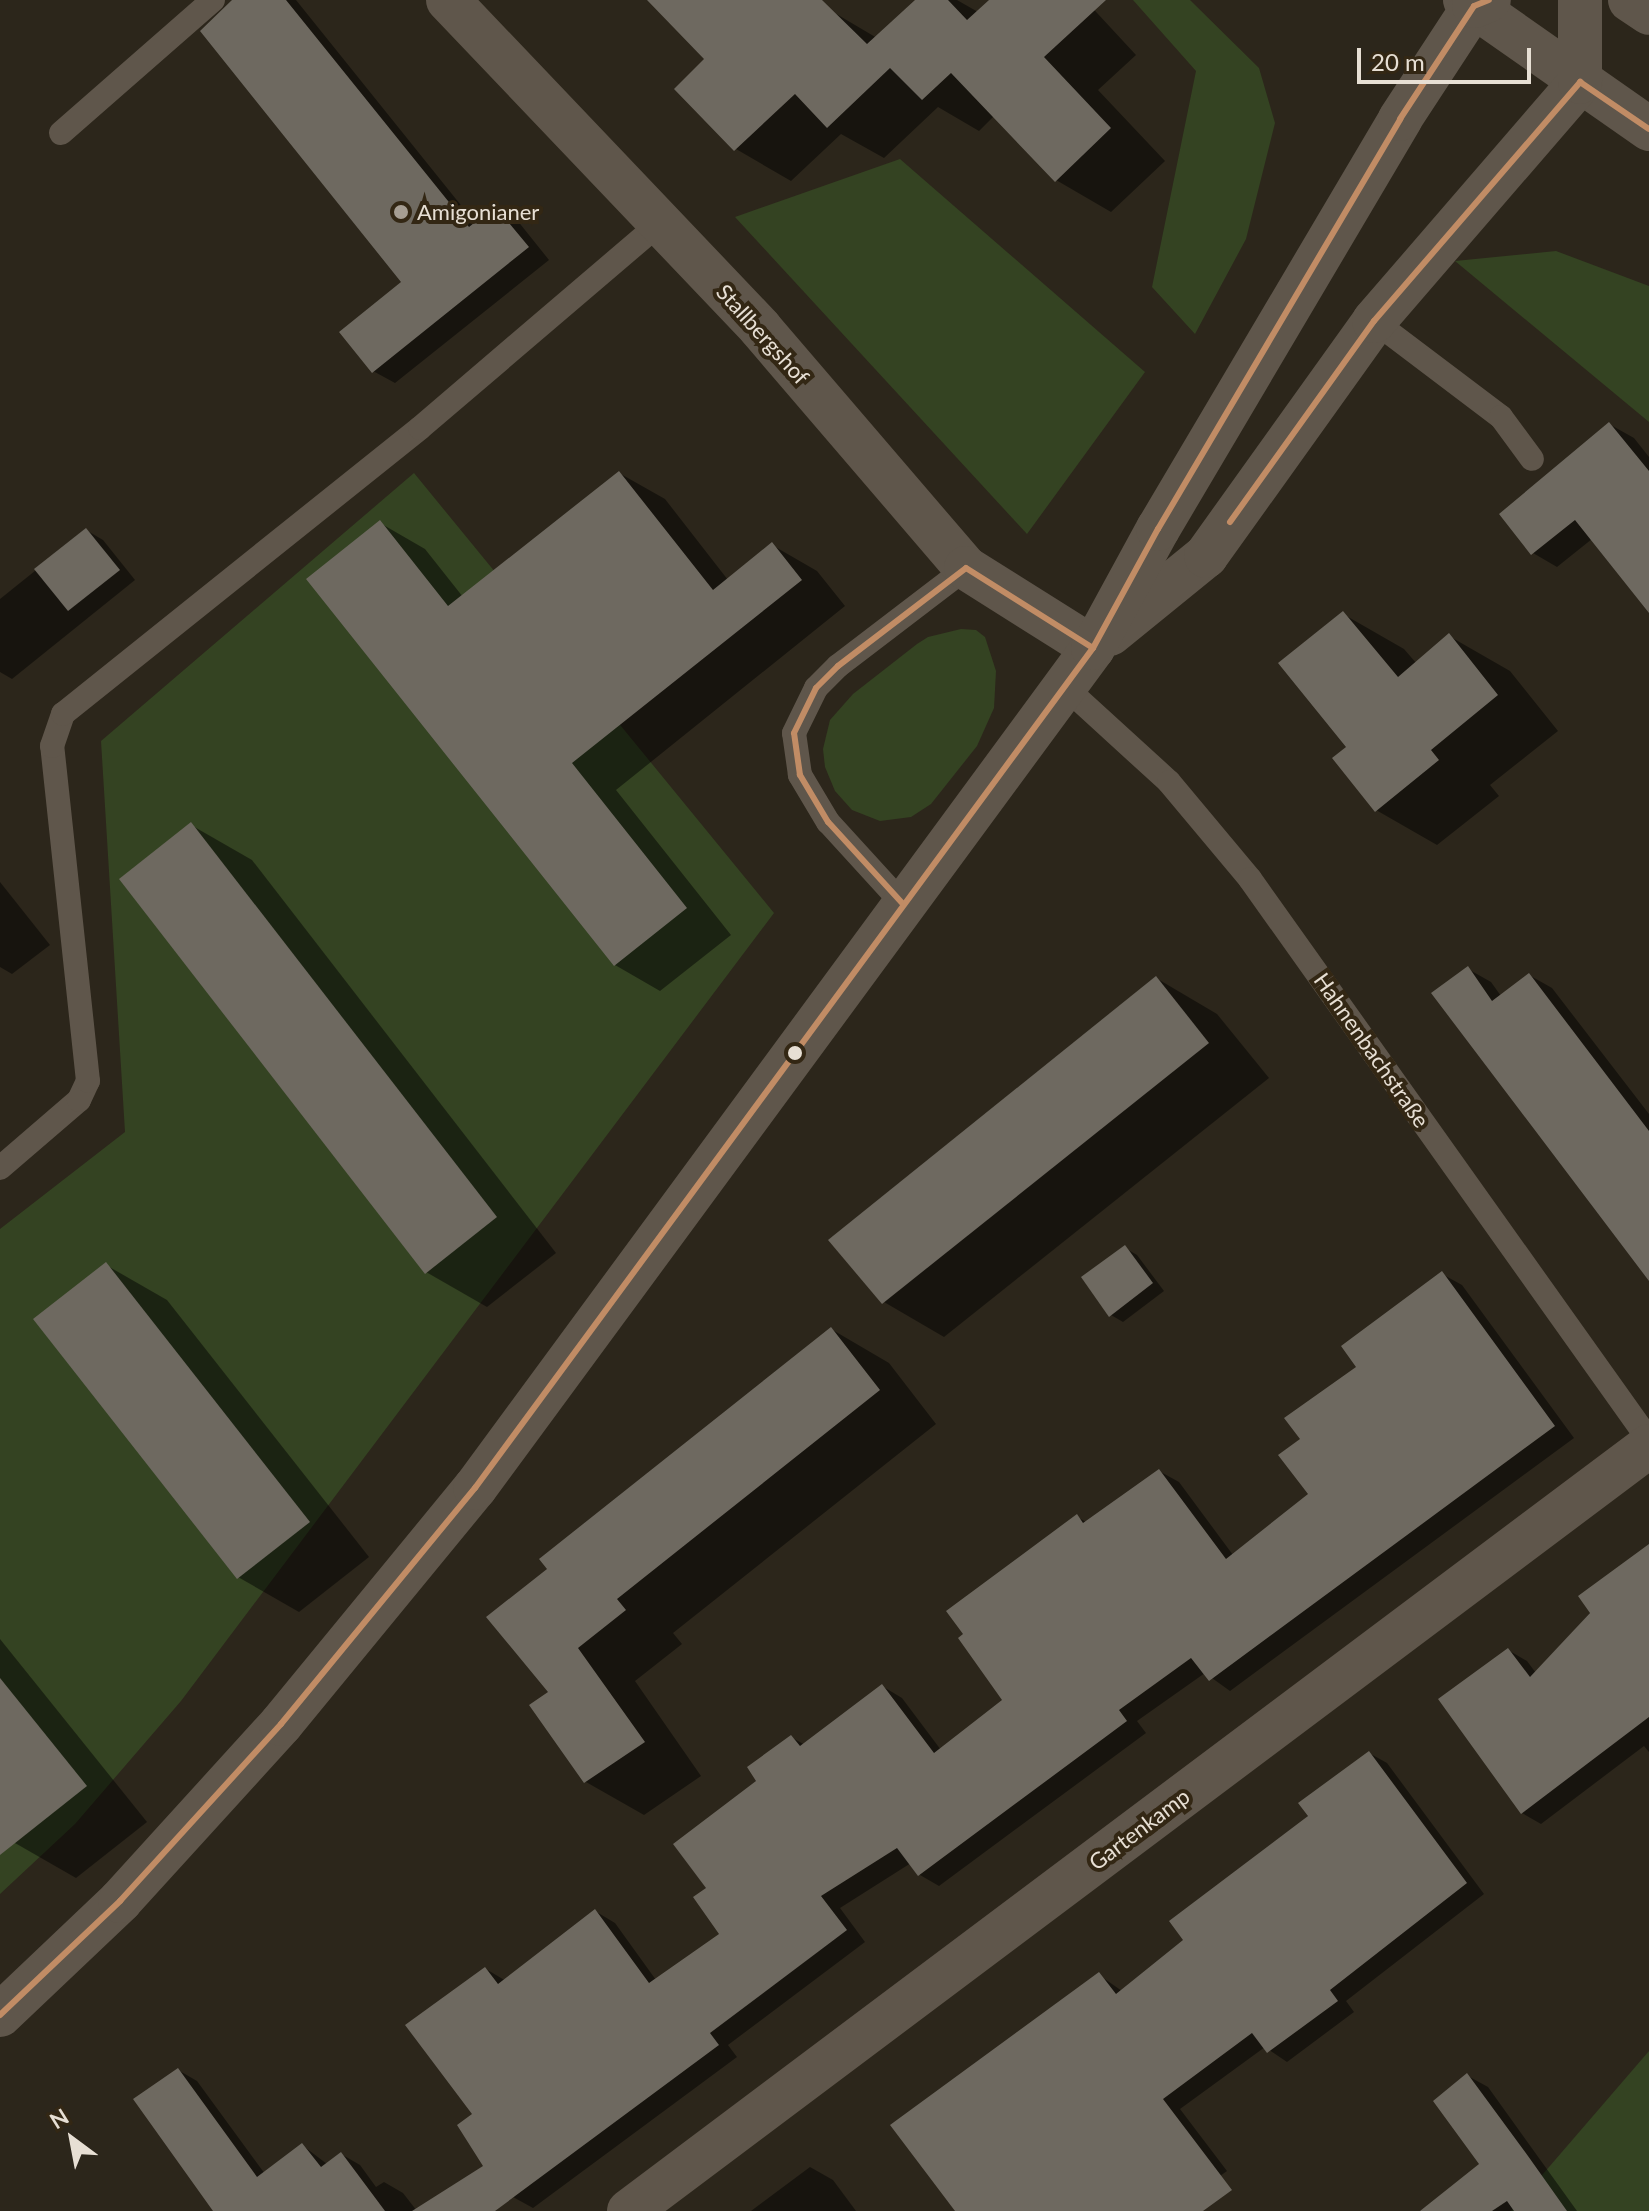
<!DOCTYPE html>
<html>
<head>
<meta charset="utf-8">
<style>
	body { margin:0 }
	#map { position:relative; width:1649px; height:2211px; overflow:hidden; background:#2c261b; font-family:Lato,sans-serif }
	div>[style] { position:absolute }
	.green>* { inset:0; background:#344322 }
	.shadow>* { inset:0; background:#0007 }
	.building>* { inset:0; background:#6e6960 }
	.service>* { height:24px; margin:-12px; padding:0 12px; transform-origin:12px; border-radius:12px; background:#5f564b }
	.minor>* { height:44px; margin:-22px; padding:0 22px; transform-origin:22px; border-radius:22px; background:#5f564b }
	.tertiary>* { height:44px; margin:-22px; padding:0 22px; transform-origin:22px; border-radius:22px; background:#5f564b }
	.bus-1>* { height:6px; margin:-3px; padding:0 3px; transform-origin:3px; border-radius:3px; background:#c18c65 }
	.dots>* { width:22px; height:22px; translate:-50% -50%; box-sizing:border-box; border:4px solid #332714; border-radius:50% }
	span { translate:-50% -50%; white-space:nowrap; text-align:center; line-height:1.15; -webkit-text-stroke:8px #332714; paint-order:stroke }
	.poi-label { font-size:22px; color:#e7dfd4 }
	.left { translate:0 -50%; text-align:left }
	.street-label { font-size:22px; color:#e7dfd4 }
	.north { position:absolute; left:32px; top:2099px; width:80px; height:80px; -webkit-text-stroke:6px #332714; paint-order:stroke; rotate:328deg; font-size:22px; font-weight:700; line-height:32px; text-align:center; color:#e7dfd4 }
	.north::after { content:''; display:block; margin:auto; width:28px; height:36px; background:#e7dfd4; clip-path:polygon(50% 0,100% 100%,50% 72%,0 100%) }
	.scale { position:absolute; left:1357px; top:48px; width:174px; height:36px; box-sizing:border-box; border:4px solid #e7dfd4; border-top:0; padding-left:10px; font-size:24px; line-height:28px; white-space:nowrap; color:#e7dfd4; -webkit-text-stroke:6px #332714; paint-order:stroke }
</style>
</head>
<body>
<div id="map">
	<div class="green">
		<div style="clip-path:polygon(1133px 0,1190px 0,1259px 68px,1275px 123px,1246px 239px,1195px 334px,1152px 287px,1196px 71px)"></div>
		<div style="clip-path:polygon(900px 159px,1145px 372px,1027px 534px,735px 217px)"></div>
		<div style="clip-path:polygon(1556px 251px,1649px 286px,1649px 422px,1455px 261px)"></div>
		<div style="clip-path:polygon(414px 473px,774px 913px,181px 1701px,75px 1824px,0 1894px,0 1229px,125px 1132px,101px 741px)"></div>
		<div style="clip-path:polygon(961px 629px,976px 630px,985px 637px,996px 671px,994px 708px,977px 746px,931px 804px,911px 817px,880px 821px,852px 810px,835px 791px,825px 767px,823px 749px,830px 720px,853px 694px,917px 644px,928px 637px)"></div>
		<div style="clip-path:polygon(1649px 2051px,1649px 2211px,1511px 2211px)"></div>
	</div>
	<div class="shadow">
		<div style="clip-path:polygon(238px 0,296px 0,476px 224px,496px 208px,517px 220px,549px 260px,395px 383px,373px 371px,404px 282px)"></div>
		<div style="clip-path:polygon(649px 0,790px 0,833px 12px,877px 38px,918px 0,957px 0,978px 12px,992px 0,1085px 0,1136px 55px,1098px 90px,1165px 161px,1111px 212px,1056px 180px,994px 116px,979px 131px,938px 107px,884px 158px,841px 134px,791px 181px,736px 149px,707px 59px)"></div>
		<div style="clip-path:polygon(1609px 424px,1634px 438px,1649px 457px,1649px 610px,1592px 539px,1557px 567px,1533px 553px)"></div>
		<div style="clip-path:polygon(619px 473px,665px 499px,728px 580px,772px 545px,817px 571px,845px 606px,616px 790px,731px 935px,660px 991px,615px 965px,380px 523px,425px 549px,463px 597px)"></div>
		<div style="clip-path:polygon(86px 530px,103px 540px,135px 580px,12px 679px,0 672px,0 599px)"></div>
		<div style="clip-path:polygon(1343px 614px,1404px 649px,1417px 664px,1449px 636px,1510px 671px,1558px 731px,1490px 785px,1499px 796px,1437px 845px,1376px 810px)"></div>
		<div style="clip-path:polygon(191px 825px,252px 860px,556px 1253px,487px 1307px,426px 1272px)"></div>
		<div style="clip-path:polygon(0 882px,50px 945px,12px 974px,0 967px)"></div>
		<div style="clip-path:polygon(1468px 969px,1491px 982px,1501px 996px,1529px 975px,1552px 988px,1649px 1114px,1649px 1278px)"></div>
		<div style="clip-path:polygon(1156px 978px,1217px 1014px,1269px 1078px,944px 1337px,884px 1302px)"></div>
		<div style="clip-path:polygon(1125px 1248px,1137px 1255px,1164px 1291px,1123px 1322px,1111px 1315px)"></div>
		<div style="clip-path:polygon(106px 1265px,167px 1300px,369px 1557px,299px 1612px,238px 1577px)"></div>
		<div style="clip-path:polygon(1442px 1274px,1462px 1285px,1574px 1438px,1230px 1691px,1205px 1673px,1137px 1721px,1146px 1733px,939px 1886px,920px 1875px,911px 1863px,840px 1908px,865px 1942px,728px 2045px,737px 2057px,533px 2208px,513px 2197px,475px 2114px,486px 1969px,506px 1981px,595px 1911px,615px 1923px,656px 1980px,722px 1934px,709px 1889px,759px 1781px,791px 1737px,805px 1745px,882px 1686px,902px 1698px,941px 1750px,1005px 1700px,1077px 1517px,1088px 1523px,1159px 1471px,1179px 1482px,1233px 1555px,1310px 1494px,1302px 1439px,1358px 1367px)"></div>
		<div style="clip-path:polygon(831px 1329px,889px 1363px,936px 1424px,673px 1633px,682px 1644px,635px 1681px,701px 1776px,644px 1815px,586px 1782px,532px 1705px,551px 1693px,550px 1569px)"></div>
		<div style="clip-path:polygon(1649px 1547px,1649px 1752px,1644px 1746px,1541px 1824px,1522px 1813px,1508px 1650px,1527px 1661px,1536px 1673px)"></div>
		<div style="clip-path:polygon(0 1639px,147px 1822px,76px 1878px,15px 1843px,0 1824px)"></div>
		<div style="clip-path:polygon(1369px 1753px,1387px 1763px,1484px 1894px,1346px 2001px,1354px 2012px,1287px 2062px,1265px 2047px,1180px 2109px,1227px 2171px,1171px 2211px,958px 2211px,1099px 1975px,1122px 1991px,1186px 1941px)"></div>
		<div style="clip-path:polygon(178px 2070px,197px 2081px,265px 2174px,302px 2145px,327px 2164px,341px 2154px,360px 2165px,376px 2187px,384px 2182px,403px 2193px,417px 2211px,216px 2211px)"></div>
		<div style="clip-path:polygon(1468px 2076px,1488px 2087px,1577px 2211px,1452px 2211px,1482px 2164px)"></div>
		<div style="clip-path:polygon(810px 2167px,833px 2180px,856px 2211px,751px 2211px)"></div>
	</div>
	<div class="building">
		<div style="clip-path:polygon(232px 0,286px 0,469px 227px,495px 206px,529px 247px,372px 373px,339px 332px,401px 282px,200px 31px)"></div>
		<div style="clip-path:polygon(647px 0,822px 0,867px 44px,915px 0,948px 0,967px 20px,989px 0,1106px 0,1044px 57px,1111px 128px,1055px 182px,951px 73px,922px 100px,890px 68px,827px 128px,795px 94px,734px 151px,674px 89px,704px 59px)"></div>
		<div style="clip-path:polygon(1609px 422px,1649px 471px,1649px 613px,1575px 520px,1531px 555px,1499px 514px)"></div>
		<div style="clip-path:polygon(619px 471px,713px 590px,772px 542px,802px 580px,572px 763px,687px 908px,614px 966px,306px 579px,380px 520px,448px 606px)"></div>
		<div style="clip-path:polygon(86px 528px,120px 570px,68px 611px,34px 569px)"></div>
		<div style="clip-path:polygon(1343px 611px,1398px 677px,1449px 633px,1498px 695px,1431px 750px,1439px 760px,1375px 812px,1332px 758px,1346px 747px,1278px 663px)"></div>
		<div style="clip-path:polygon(191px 822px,497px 1217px,425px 1274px,119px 879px)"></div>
		<div style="clip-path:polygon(1468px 966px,1492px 1001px,1529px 973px,1649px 1131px,1649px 1281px,1431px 993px)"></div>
		<div style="clip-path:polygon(1156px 976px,1209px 1043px,882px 1304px,828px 1240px)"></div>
		<div style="clip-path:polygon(1125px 1245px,1153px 1283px,1109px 1317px,1081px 1277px)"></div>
		<div style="clip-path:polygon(106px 1262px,310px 1522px,237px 1579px,33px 1319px)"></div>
		<div style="clip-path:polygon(1442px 1271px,1555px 1426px,1209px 1681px,1191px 1658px,1119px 1710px,1127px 1721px,918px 1876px,897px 1848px,821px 1896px,847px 1930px,710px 2033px,719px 2045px,495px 2211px,412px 2211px,483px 2166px,457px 2125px,472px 2114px,405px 2025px,485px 1967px,498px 1984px,595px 1909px,649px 1983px,719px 1934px,693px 1897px,706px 1888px,673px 1844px,756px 1781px,747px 1767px,791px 1735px,800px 1746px,882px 1684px,934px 1753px,1002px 1700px,958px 1638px,963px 1634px,946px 1611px,1077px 1514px,1083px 1523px,1159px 1469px,1226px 1559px,1308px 1494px,1278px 1455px,1300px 1439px,1284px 1418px,1356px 1367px,1341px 1346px)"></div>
		<div style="clip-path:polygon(831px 1327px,880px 1390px,617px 1599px,626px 1610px,578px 1648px,645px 1742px,584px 1783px,529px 1705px,548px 1692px,486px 1617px,547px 1569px,539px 1559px)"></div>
		<div style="clip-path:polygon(1649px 1544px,1649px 1717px,1521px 1814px,1438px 1699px,1508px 1648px,1530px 1677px,1590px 1613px,1578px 1596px)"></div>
		<div style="clip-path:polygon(0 1678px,87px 1786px,0 1855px)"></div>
		<div style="clip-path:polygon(1369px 1751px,1467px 1883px,1330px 1990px,1338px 2001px,1267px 2053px,1252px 2033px,1163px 2099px,1232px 2190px,1203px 2211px,955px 2211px,890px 2125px,1099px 1972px,1116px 1994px,1183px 1940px,1169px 1921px,1308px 1816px,1298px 1803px)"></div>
		<div style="clip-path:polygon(178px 2068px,257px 2177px,302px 2143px,321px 2167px,341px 2152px,385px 2211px,213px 2211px,133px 2099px)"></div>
		<div style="clip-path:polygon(1467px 2073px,1528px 2156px,1567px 2211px,1514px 2211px,1507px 2201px,1492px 2211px,1420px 2211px,1479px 2164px,1433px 2101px)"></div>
	</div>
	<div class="service">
		<div style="left:61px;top:133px;width:202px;rotate:-41.2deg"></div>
		<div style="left:1374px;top:321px;width:159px;rotate:37.1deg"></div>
		<div style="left:1501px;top:417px;width:52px;rotate:53.6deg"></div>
		<div style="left:1064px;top:686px;width:142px;rotate:42.4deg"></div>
		<div style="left:1169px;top:782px;width:126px;rotate:50.1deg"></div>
		<div style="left:1250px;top:879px;width:688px;rotate:54.58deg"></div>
		<div style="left:903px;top:904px;width:111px;rotate:-132.4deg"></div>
		<div style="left:828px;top:822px;width:55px;rotate:-120.8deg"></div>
		<div style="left:800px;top:775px;width:42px;rotate:-98.1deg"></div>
		<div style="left:794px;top:733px;width:50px;rotate:-63.9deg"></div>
		<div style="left:816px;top:688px;width:31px;rotate:-45deg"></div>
		<div style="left:838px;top:666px;width:161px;rotate:-37.4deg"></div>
		<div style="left:0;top:1168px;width:104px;rotate:-40.7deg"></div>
		<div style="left:79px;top:1100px;width:21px;rotate:-65deg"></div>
		<div style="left:88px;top:1081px;width:337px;rotate:-96.1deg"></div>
		<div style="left:52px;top:746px;width:34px;rotate:-71deg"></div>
		<div style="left:63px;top:714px;width:457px;rotate:-38.7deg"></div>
		<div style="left:420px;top:428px;width:317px;rotate:-40.5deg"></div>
	</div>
	<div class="minor">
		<div style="left:448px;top:0;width:453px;rotate:46.4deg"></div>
		<div style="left:760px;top:328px;width:316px;rotate:49.4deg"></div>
		<div style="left:966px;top:568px;width:150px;rotate:32.2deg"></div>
		<div style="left:629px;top:2211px;width:1275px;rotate:-36.87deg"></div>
	</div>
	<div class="tertiary">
		<div style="left:1465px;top:0;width:225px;rotate:35deg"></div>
		<div style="left:1630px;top:0;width:23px;rotate:34deg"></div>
		<div style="left:1110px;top:634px;width:124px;rotate:-39.1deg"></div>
		<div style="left:1206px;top:556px;width:289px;rotate:-54.4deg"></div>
		<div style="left:1374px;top:321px;width:316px;rotate:-49.2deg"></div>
		<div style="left:1580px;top:82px;width:82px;rotate:-90deg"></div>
		<div style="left:0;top:2015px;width:166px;rotate:-43.5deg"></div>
		<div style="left:120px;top:1901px;width:239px;rotate:-47.7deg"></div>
		<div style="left:281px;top:1724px;width:306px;rotate:-50.6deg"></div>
		<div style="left:475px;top:1488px;width:1043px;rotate:-53.66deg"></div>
		<div style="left:1093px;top:648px;width:136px;rotate:-61.4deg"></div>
		<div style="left:1158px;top:529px;width:476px;rotate:-59.4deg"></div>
		<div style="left:1400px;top:119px;width:135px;rotate:-56.8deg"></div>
		<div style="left:1474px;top:6px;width:16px;rotate:-22deg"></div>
	</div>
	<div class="bus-1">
		<div style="left:1230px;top:522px;width:247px;rotate:-54.4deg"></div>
		<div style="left:1374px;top:321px;width:316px;rotate:-49.2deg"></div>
		<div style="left:1580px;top:82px;width:83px;rotate:34.3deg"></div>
		<div style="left:903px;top:904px;width:111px;rotate:-132.4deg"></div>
		<div style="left:828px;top:822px;width:55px;rotate:-120.8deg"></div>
		<div style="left:800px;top:775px;width:42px;rotate:-98.1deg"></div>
		<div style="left:794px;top:733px;width:50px;rotate:-63.9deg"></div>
		<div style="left:816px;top:688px;width:31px;rotate:-45deg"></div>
		<div style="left:838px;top:666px;width:161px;rotate:-37.4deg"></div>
		<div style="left:966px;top:568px;width:150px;rotate:32.2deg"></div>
		<div style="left:0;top:2015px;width:166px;rotate:-43.5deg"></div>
		<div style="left:120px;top:1901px;width:239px;rotate:-47.7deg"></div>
		<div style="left:281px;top:1724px;width:306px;rotate:-50.6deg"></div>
		<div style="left:475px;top:1488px;width:1043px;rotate:-53.66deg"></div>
		<div style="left:1093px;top:648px;width:136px;rotate:-61.4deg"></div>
		<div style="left:1158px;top:529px;width:476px;rotate:-59.4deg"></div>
		<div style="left:1400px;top:119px;width:135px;rotate:-56.8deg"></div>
		<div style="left:1474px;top:6px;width:16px;rotate:-22deg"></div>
	</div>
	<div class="dots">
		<div style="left:401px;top:212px;background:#a69e93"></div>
		<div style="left:795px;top:1053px;background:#e7dfd4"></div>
	</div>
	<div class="poi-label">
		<span class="left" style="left:417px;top:212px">Amigonianer</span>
	</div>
	<div class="street-label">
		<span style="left:763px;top:334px;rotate:48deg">Stallbergshof</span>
		<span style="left:1372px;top:1050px;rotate:55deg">Hahnenbachstraße</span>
		<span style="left:1139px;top:1829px;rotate:-37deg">Gartenkamp</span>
	</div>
	<div class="north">N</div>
	<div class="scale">20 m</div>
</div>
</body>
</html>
